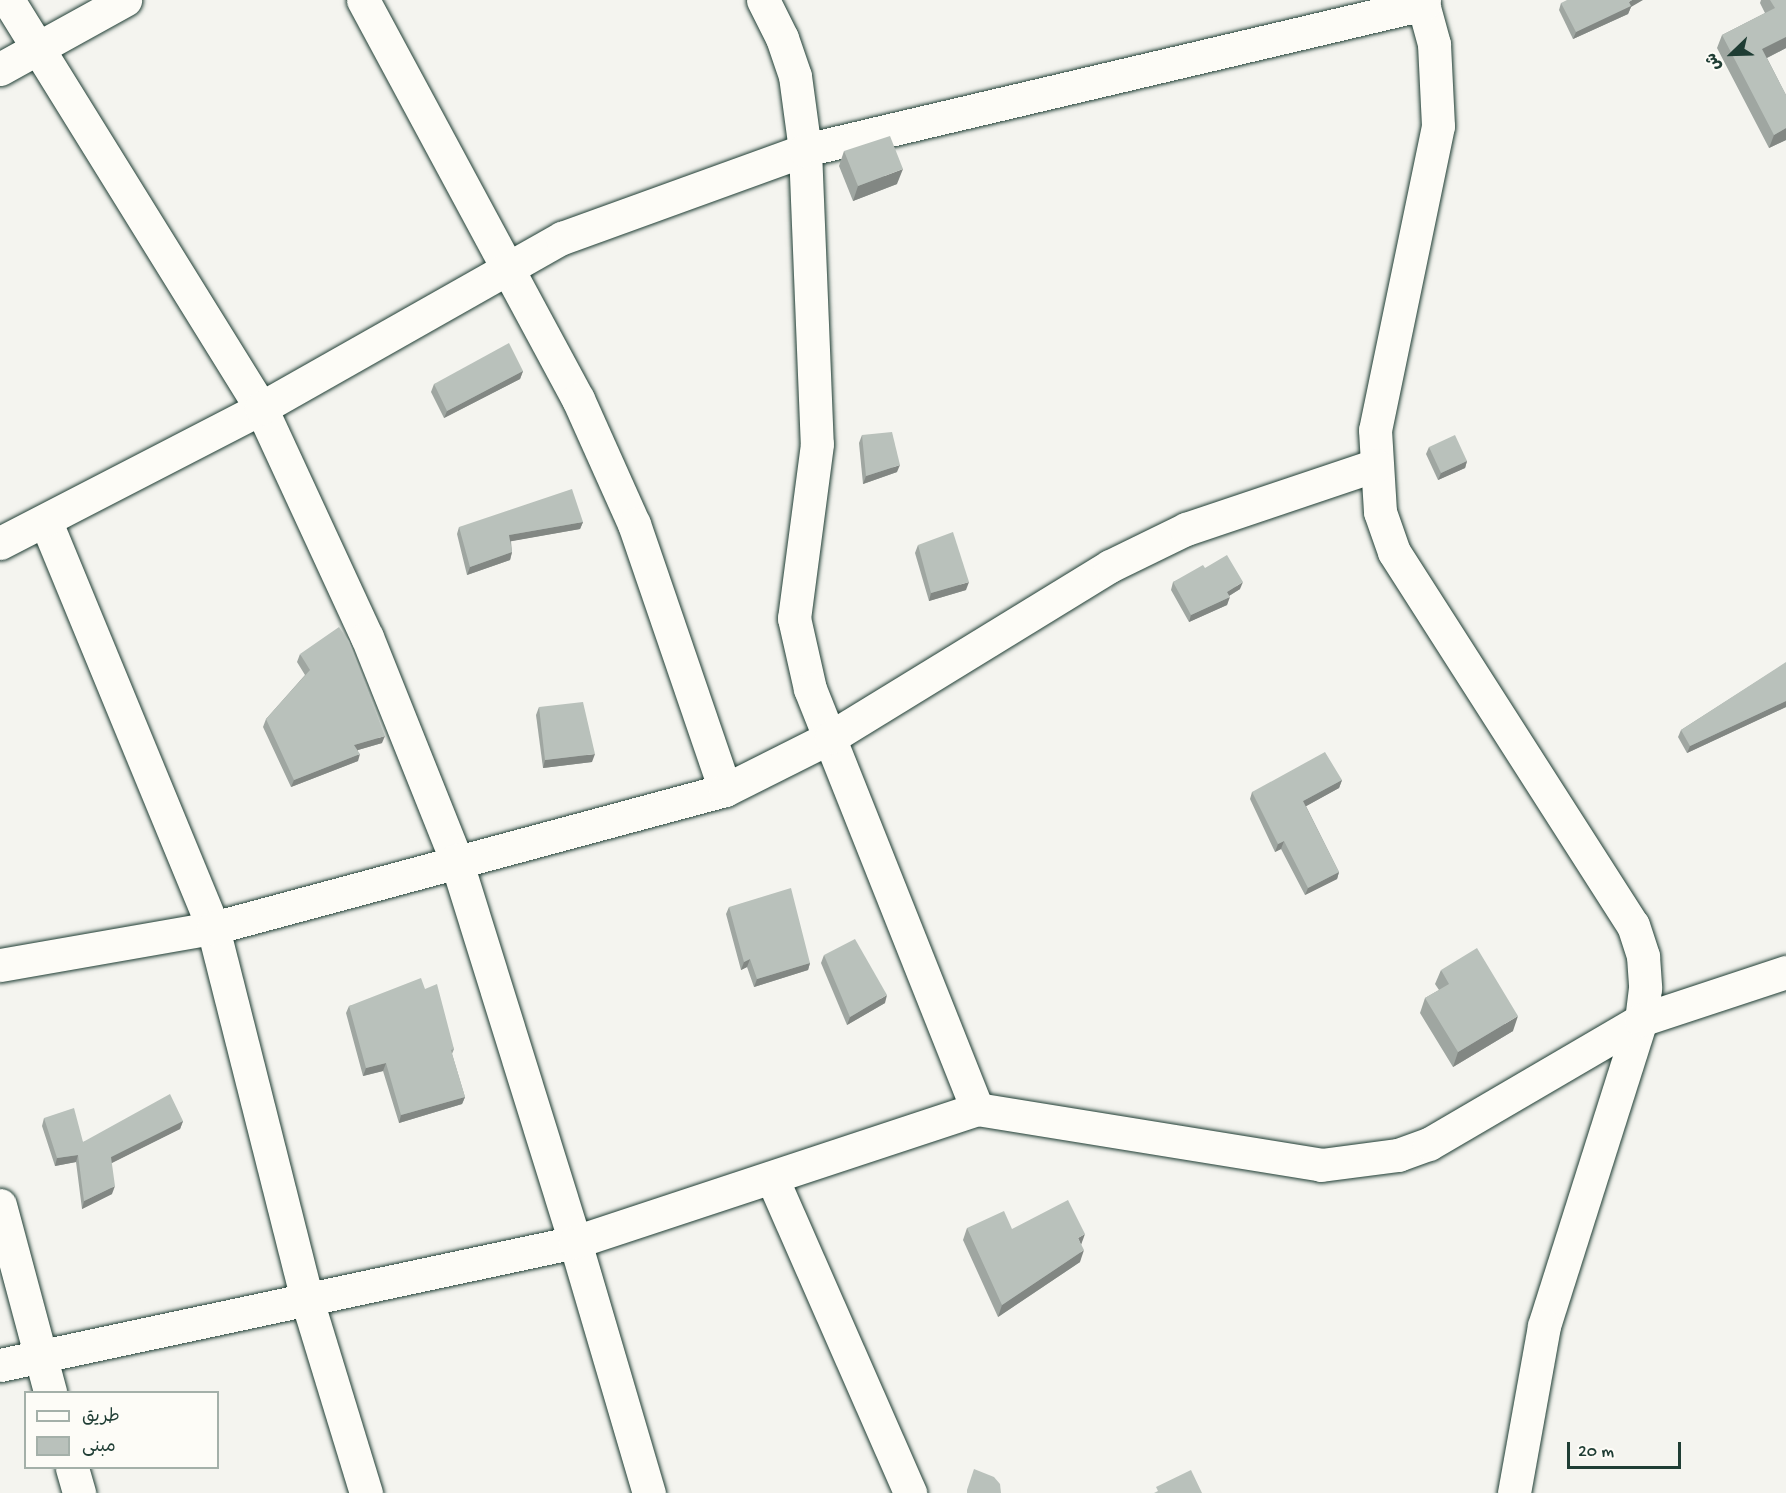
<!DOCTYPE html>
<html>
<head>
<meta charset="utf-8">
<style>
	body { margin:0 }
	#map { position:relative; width:1786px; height:1493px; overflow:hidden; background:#f4f4ef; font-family:"Gochi Hand","Playpen Sans Arabic",sans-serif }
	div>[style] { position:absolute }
	.roads { filter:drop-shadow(0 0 2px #1f3d34) drop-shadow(0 0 2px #1f3d34) }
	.minor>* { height:33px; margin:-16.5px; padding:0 16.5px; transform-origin:16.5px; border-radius:16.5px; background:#fdfcf7 }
	.wall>* { inset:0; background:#9fa6a1 }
	.shaded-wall>* { inset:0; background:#828783 }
	.building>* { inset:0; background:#b9c1bb }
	span { translate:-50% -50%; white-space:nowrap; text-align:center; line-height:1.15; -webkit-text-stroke:5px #fdfcf7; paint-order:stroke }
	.legend { position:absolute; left:24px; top:1391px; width:195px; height:78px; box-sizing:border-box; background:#fdfcf7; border:2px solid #a4b0a9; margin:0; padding:8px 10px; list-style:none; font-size:18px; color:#1f3d34 }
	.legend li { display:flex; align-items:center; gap:12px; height:30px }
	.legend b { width:30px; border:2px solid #a4b0a9 }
	.north { position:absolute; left:1702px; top:24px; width:60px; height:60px; -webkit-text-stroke:4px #fdfcf7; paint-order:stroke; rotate:247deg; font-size:16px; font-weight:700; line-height:24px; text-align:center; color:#1f3d34 }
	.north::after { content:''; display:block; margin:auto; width:21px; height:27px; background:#1f3d34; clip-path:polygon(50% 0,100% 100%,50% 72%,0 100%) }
	.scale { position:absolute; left:1567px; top:1442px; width:114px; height:27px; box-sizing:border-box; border:3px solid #1f3d34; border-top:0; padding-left:8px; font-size:18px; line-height:21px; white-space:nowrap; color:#1f3d34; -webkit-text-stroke:4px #fdfcf7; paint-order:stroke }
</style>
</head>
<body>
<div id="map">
	<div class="roads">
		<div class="minor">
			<div style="left:8px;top:0;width:480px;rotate:58.2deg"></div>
			<div style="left:261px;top:408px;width:252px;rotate:65.2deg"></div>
			<div style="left:367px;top:637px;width:240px;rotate:68.2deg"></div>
			<div style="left:456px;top:860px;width:400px;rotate:72.7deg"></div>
			<div style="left:575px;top:1242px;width:262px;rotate:73.6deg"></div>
			<div style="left:363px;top:0;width:453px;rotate:61.7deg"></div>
			<div style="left:578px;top:399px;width:137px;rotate:65.9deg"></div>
			<div style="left:634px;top:524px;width:281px;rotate:71.1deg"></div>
			<div style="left:763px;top:0;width:42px;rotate:63.4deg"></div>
			<div style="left:782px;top:38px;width:40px;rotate:71.1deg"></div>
			<div style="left:795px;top:76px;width:75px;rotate:82.3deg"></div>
			<div style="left:805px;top:150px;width:294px;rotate:87.7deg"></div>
			<div style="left:817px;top:444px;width:176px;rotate:97.5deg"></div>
			<div style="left:794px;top:618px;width:73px;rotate:77.3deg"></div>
			<div style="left:810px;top:689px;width:452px;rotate:68.3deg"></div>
			<div style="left:1422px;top:0;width:46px;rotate:74.7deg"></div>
			<div style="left:1434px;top:44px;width:82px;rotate:87.2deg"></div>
			<div style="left:1438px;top:126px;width:310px;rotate:101.7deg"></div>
			<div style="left:1375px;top:430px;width:82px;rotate:86.5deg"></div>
			<div style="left:1380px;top:512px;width:42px;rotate:70.7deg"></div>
			<div style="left:1394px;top:552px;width:443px;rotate:57.4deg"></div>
			<div style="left:1633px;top:925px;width:33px;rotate:72deg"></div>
			<div style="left:1643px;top:956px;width:32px;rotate:86deg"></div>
			<div style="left:1645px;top:988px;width:32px;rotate:97deg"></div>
			<div style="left:1641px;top:1020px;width:321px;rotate:107.6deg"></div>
			<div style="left:1544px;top:1326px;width:170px;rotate:100.2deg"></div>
			<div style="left:0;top:69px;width:143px;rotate:-28.9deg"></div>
			<div style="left:46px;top:522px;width:439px;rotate:67.6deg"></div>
			<div style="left:213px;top:928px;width:384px;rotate:75.8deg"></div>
			<div style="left:307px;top:1300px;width:202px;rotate:73deg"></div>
			<div style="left:0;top:543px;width:294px;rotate:-27.3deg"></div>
			<div style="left:261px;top:408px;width:346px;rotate:-29.5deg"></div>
			<div style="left:562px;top:238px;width:258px;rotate:-19.9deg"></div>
			<div style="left:805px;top:150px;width:636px;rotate:-13.27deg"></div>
			<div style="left:0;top:965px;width:216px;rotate:-9.9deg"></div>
			<div style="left:213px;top:928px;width:530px;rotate:-15.08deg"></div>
			<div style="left:725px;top:790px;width:119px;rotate:-26.6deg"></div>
			<div style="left:831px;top:737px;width:327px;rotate:-31.5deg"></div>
			<div style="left:1110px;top:566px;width:85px;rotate:-26deg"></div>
			<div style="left:1186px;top:529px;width:200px;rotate:-18.6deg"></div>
			<div style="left:772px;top:1178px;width:344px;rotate:66.3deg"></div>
			<div style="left:0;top:1205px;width:194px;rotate:75deg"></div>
			<div style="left:0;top:1365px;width:588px;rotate:-12.07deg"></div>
			<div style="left:575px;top:1242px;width:423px;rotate:-18.3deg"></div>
			<div style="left:977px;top:1109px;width:349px;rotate:9.2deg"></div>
			<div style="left:1321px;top:1165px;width:78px;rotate:-7.4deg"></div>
			<div style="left:1398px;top:1155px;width:33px;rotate:-20deg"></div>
			<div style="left:1429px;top:1144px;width:246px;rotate:-30.3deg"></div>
			<div style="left:1641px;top:1020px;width:153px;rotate:-18.3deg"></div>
			<div style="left:72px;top:1468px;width:26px;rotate:74deg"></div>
		</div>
	</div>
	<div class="wall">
		<div style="clip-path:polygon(1761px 0,1786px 0,1786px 48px,1767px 58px,1786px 95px,1786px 140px,1769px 148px,1717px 48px,1722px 35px,1765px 13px,1760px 3px)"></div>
		<div style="clip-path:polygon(1561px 3px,1631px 7px,1628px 14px,1573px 39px,1559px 10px)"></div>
		<div style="clip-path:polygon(844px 151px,897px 184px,853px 201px,839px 166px)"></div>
		<div style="clip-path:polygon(523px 371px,520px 379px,444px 418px,431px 392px,434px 384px)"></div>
		<div style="clip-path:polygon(862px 435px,897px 472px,863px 484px,859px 443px)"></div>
		<div style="clip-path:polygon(1429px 447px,1467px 461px,1465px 468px,1438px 480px,1426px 454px)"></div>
		<div style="clip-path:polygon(583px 522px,580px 529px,511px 541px,512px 552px,510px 560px,467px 575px,457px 534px,459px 527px)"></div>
		<div style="clip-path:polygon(918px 545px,966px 590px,929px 601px,915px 553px)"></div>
		<div style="clip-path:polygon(1205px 568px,1240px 589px,1229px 596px,1227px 605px,1189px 622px,1171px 590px,1173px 582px)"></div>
		<div style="clip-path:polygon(300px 654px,382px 743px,358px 750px,358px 761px,291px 787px,263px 727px,266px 719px,305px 675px,297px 662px)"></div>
		<div style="clip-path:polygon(1786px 663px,1786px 707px,1687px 753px,1678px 737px,1681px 730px)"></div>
		<div style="clip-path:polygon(539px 707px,592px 762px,543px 768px,536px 715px)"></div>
		<div style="clip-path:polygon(1342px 780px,1339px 788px,1306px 806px,1339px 872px,1337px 879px,1305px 895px,1281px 849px,1275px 852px,1250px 799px,1252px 792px)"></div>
		<div style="clip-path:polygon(729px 907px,810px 963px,808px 970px,754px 987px,747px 967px,741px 970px,726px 914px)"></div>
		<div style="clip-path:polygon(824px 955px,885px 1003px,847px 1025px,821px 963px)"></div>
		<div style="clip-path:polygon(1441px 970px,1513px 1031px,1453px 1067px,1420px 1013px,1425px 998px,1439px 990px,1435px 984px)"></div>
		<div style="clip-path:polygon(425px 989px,454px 1049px,452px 1054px,465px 1097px,462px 1104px,399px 1123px,383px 1071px,363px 1076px,346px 1013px,349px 1006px)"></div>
		<div style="clip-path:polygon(44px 1118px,83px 1142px,183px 1121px,180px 1129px,111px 1163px,112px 1194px,82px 1209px,76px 1162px,55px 1166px,42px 1126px)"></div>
		<div style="clip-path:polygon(967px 1228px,1012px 1229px,1081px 1245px,1080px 1262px,998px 1317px,963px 1240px)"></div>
	</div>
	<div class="shaded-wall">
		<div style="clip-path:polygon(1632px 0,1643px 0,1631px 7px,1628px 14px,1573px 39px,1576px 32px)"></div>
		<div style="clip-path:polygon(1786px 30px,1786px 48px,1757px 63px,1762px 49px)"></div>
		<div style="clip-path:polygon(1786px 128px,1786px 140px,1769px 148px,1774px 135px)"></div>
		<div style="clip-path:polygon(903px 169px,897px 184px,853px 201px,858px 186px)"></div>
		<div style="clip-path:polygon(523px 371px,520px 379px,444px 418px,447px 411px)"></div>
		<div style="clip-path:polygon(1467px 461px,1465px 468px,1438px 480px,1441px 473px)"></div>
		<div style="clip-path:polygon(900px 465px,897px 472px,863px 484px,866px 476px)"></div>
		<div style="clip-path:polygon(583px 522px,580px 529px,507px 542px,509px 535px)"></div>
		<div style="clip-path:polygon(512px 552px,510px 560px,467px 575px,470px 567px)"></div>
		<div style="clip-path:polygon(969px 582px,966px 590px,929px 601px,931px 593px)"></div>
		<div style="clip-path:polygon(1243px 582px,1240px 589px,1224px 599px,1227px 592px)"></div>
		<div style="clip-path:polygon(1230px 597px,1227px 605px,1189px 622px,1191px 615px)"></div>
		<div style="clip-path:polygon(1786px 701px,1786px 707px,1687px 753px,1690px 746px)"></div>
		<div style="clip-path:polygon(385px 736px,382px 743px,351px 752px,354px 745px)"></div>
		<div style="clip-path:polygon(360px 754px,358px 761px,291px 787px,294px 780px)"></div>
		<div style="clip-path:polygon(595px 754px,592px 762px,543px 768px,545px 760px)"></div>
		<div style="clip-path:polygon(1342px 780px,1339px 788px,1301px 809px,1303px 801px)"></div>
		<div style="clip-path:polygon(1284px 841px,1281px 849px,1275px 852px,1278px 844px)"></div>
		<div style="clip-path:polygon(1339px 872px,1337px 879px,1305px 895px,1308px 888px)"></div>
		<div style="clip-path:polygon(750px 959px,747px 967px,741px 970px,744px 962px)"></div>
		<div style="clip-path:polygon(810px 963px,808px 970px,754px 987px,757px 979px)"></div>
		<div style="clip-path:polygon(887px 995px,885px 1003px,847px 1025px,850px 1017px)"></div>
		<div style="clip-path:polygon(1518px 1016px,1513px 1031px,1453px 1067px,1458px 1052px)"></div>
		<div style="clip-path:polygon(386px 1063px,383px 1071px,363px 1076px,366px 1068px)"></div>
		<div style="clip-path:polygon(465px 1097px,462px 1104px,399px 1123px,401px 1115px)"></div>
		<div style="clip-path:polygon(183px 1121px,180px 1129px,108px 1165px,111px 1157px)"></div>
		<div style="clip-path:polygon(78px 1155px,76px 1162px,55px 1166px,57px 1158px)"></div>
		<div style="clip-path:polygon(115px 1186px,112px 1194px,82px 1209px,84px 1201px)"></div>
		<div style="clip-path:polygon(1085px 1234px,1081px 1245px,1078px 1238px)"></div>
		<div style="clip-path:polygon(1084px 1250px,1080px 1262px,998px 1317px,1002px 1305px)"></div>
	</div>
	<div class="building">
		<div style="clip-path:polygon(1567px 0,1632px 0,1629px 2px,1631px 6px,1576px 32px,1561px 3px)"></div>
		<div style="clip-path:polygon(1770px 0,1786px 0,1786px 37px,1762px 49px,1786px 95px,1786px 128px,1774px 135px,1722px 35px,1775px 8px)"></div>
		<div style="clip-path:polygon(890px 136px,903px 169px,858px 186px,844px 151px)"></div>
		<div style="clip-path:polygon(509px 343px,523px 371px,447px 411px,434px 384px)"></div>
		<div style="clip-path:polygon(892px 432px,900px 465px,866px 476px,862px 435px)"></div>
		<div style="clip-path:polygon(1455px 435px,1467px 461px,1441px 473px,1429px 447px)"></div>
		<div style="clip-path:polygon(572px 489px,583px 522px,509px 535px,512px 552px,470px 567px,459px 527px)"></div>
		<div style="clip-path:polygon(953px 532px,969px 582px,931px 593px,918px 545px)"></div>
		<div style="clip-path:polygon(1227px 555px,1243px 582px,1227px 592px,1230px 597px,1191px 615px,1173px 582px,1203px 565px,1205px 568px)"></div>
		<div style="clip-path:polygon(339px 627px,349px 641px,385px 736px,354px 745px,360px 754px,294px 780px,266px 719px,310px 670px,300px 654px)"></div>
		<div style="clip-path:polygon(1786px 663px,1786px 701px,1690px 746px,1681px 730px,1786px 662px)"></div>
		<div style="clip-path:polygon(583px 702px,595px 754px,545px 760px,539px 707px)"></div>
		<div style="clip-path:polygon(1325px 752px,1342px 780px,1303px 801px,1339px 872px,1308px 888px,1284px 841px,1278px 844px,1252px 792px)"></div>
		<div style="clip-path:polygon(791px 888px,810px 963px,757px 979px,750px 959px,744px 962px,729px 907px)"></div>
		<div style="clip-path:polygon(855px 939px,887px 995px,850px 1017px,824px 955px)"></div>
		<div style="clip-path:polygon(1477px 948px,1518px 1016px,1458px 1052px,1425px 998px,1449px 984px,1441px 970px)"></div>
		<div style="clip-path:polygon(421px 978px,425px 989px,437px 984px,454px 1049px,451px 1050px,465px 1097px,401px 1115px,386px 1063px,366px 1068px,349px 1006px)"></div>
		<div style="clip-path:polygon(170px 1094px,183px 1121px,111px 1157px,115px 1186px,84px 1201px,78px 1155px,57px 1158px,44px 1118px,74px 1108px,83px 1142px)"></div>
		<div style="clip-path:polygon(1068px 1200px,1085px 1234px,1078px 1238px,1084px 1250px,1002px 1305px,967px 1228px,1004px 1211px,1012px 1229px)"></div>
		<div style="clip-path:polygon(974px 1469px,994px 1477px,1000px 1484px,1001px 1493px,967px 1493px,967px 1490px)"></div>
		<div style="clip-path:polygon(1191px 1470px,1202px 1493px,1154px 1493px,1158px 1491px,1156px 1487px)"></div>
	</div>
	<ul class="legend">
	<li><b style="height:8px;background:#fdfcf7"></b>طريق</li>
	<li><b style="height:16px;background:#b9c1bb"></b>مبنى</li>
	</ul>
	<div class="north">ش</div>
	<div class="scale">20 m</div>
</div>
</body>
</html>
